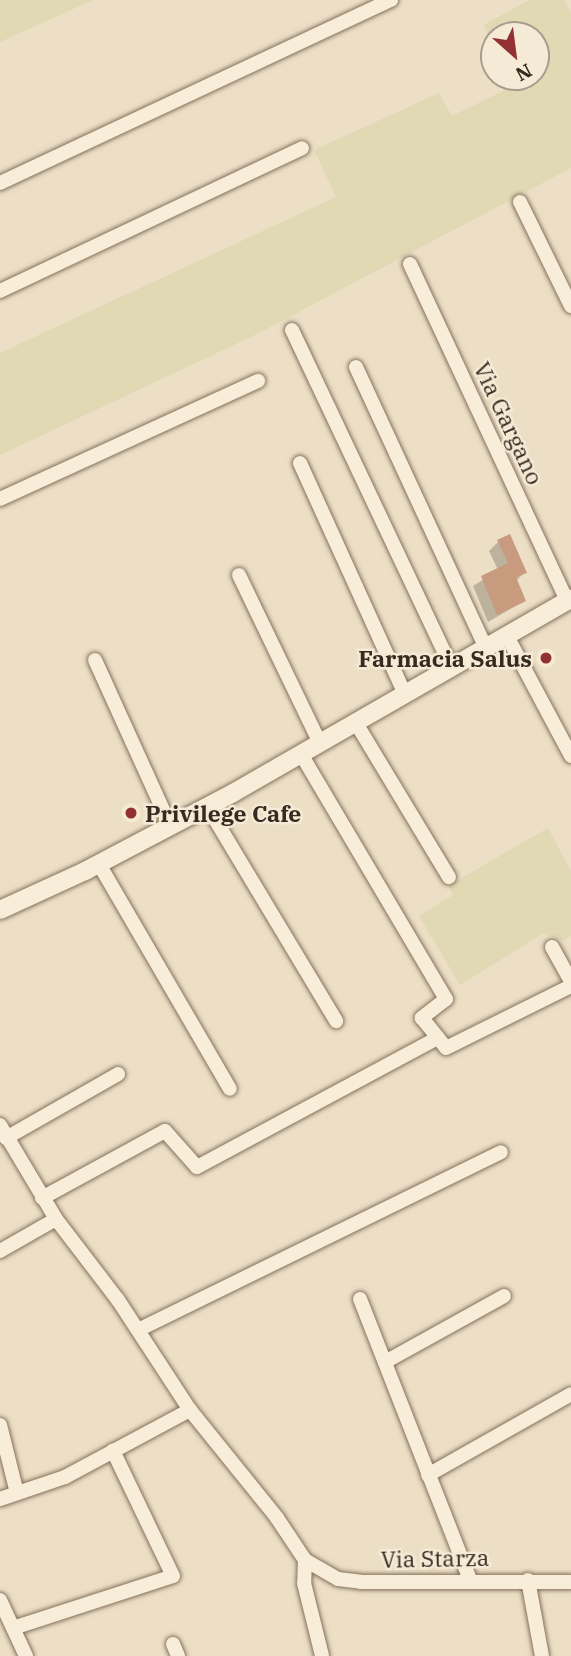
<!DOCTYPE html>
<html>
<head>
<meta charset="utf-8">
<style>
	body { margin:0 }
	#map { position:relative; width:571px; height:1656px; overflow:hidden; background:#ecdfc6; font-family:"IBM Plex Serif",serif }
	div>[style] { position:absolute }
	.farmland>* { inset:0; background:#e1d8b4 }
	.shadow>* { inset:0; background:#0003 }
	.building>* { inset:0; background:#c89a7e }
	.roads { filter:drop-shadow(0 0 2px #86715d) drop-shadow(0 0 2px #86715d) }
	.minor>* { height:14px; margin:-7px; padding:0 7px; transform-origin:7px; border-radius:7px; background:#f7edd9 }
	.tertiary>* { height:18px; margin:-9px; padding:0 9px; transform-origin:9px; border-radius:9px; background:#f7edd9 }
	.dots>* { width:19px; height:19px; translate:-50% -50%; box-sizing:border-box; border:4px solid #f4ead5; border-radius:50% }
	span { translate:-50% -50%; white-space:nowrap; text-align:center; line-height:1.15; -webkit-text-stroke:5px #f4ead5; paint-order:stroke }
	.street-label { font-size:23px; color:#372a20 }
	.poi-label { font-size:23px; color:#372a20; font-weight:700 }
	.right { translate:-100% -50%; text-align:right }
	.left { translate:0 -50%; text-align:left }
	.north { position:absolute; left:480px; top:21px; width:70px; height:70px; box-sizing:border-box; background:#f4ead5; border:2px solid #a89d8d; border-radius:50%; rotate:152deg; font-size:19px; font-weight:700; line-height:28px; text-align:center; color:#372a20 }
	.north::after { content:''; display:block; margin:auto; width:24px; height:32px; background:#923034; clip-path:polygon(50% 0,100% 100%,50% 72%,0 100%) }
</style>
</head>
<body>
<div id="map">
	<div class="farmland">
		<div style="clip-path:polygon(0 0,93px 0,0 42px)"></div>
		<div style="clip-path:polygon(529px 0,564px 0,571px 13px,571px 168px,251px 337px,0 455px,0 353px,336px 197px,314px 150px,439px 93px,452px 116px,513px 86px,509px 77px,536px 77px,536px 35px,494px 35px,494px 46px,484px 25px)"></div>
		<div style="clip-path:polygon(548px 828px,571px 871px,571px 936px,563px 941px,544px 933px,460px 985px,419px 916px,453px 895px,448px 886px)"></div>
	</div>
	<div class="shadow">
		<div style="clip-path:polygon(498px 542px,525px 572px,516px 581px,524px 601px,488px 622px,473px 586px,498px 570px,489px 551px)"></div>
	</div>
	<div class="building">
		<div style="clip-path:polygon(510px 534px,527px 573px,516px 577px,526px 601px,497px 615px,481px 576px,508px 563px,497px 540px)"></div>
	</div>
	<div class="roads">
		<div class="minor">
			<div style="left:0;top:183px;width:432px;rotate:-25.1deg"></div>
			<div style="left:520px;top:202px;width:116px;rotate:63.9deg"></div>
			<div style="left:410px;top:264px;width:372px;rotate:65deg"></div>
			<div style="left:0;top:291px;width:334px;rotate:-25.3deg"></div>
			<div style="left:292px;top:330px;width:374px;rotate:64.7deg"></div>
			<div style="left:356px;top:367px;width:310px;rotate:65.2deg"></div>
			<div style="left:300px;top:463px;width:255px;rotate:65.6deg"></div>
			<div style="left:0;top:499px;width:284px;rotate:-24.6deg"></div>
			<div style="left:239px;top:575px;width:187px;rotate:64.3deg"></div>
			<div style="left:507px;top:636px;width:136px;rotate:61.9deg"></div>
			<div style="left:95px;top:660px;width:181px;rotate:65.6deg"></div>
			<div style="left:356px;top:723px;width:180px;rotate:58.9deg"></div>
			<div style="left:301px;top:754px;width:285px;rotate:59.4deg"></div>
			<div style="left:446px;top:999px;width:31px;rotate:142deg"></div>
			<div style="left:422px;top:1018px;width:38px;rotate:51deg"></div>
			<div style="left:446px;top:1048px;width:140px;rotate:-26.4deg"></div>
			<div style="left:207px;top:806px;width:251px;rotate:59deg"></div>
			<div style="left:99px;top:864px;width:260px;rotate:59.8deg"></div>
			<div style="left:552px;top:947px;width:39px;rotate:61deg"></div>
			<div style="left:0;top:1125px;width:109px;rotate:59.2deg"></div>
			<div style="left:56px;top:1219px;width:102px;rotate:52.6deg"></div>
			<div style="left:118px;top:1300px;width:131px;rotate:56.8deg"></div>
			<div style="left:190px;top:1410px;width:139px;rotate:51.1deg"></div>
			<div style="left:277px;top:1518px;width:50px;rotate:56.3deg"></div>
			<div style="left:305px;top:1560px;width:23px;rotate:92deg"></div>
			<div style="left:304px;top:1583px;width:75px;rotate:76.1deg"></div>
			<div style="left:6px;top:1138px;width:129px;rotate:-29.7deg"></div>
			<div style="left:42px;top:1198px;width:140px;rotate:-28.6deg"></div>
			<div style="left:165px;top:1131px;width:48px;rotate:48.4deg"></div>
			<div style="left:197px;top:1167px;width:273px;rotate:-28.2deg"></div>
			<div style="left:0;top:1251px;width:64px;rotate:-29.7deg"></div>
			<div style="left:360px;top:1299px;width:302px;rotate:68.6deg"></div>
			<div style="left:138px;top:1330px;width:404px;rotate:-26.1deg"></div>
			<div style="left:385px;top:1362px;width:136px;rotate:-29deg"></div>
			<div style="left:0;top:1425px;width:70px;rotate:76deg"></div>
			<div style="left:428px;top:1475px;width:164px;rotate:-29.5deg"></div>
			<div style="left:0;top:1499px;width:69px;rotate:-18.7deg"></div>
			<div style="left:65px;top:1477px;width:142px;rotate:-28.2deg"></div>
			<div style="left:305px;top:1560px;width:38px;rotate:30deg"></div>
			<div style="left:338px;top:1579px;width:23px;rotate:7deg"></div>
			<div style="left:361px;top:1582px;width:210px"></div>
			<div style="left:528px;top:1580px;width:77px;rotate:79.6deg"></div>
			<div style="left:0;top:1600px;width:62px;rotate:65.1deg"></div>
			<div style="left:13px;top:1628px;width:168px;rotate:-18deg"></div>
			<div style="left:173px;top:1576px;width:139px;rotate:-115.6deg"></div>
			<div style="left:173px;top:1644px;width:13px;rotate:67deg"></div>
		</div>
		<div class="tertiary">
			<div style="left:0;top:910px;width:94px;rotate:-24.6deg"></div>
			<div style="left:85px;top:871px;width:167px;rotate:-27.8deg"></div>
			<div style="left:233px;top:793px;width:390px;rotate:-29.9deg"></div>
		</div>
	</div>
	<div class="dots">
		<div style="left:546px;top:658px;background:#923034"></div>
		<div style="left:131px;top:813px;background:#923034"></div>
	</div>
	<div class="street-label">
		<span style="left:509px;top:423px;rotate:65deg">Via Gargano</span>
		<span style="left:435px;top:1558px;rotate:-1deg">Via Starza</span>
	</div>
	<div class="poi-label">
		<span class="right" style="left:532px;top:658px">Farmacia Salus</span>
		<span class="left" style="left:145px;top:813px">Privilege Cafe</span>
	</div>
	<div class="north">N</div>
</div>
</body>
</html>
